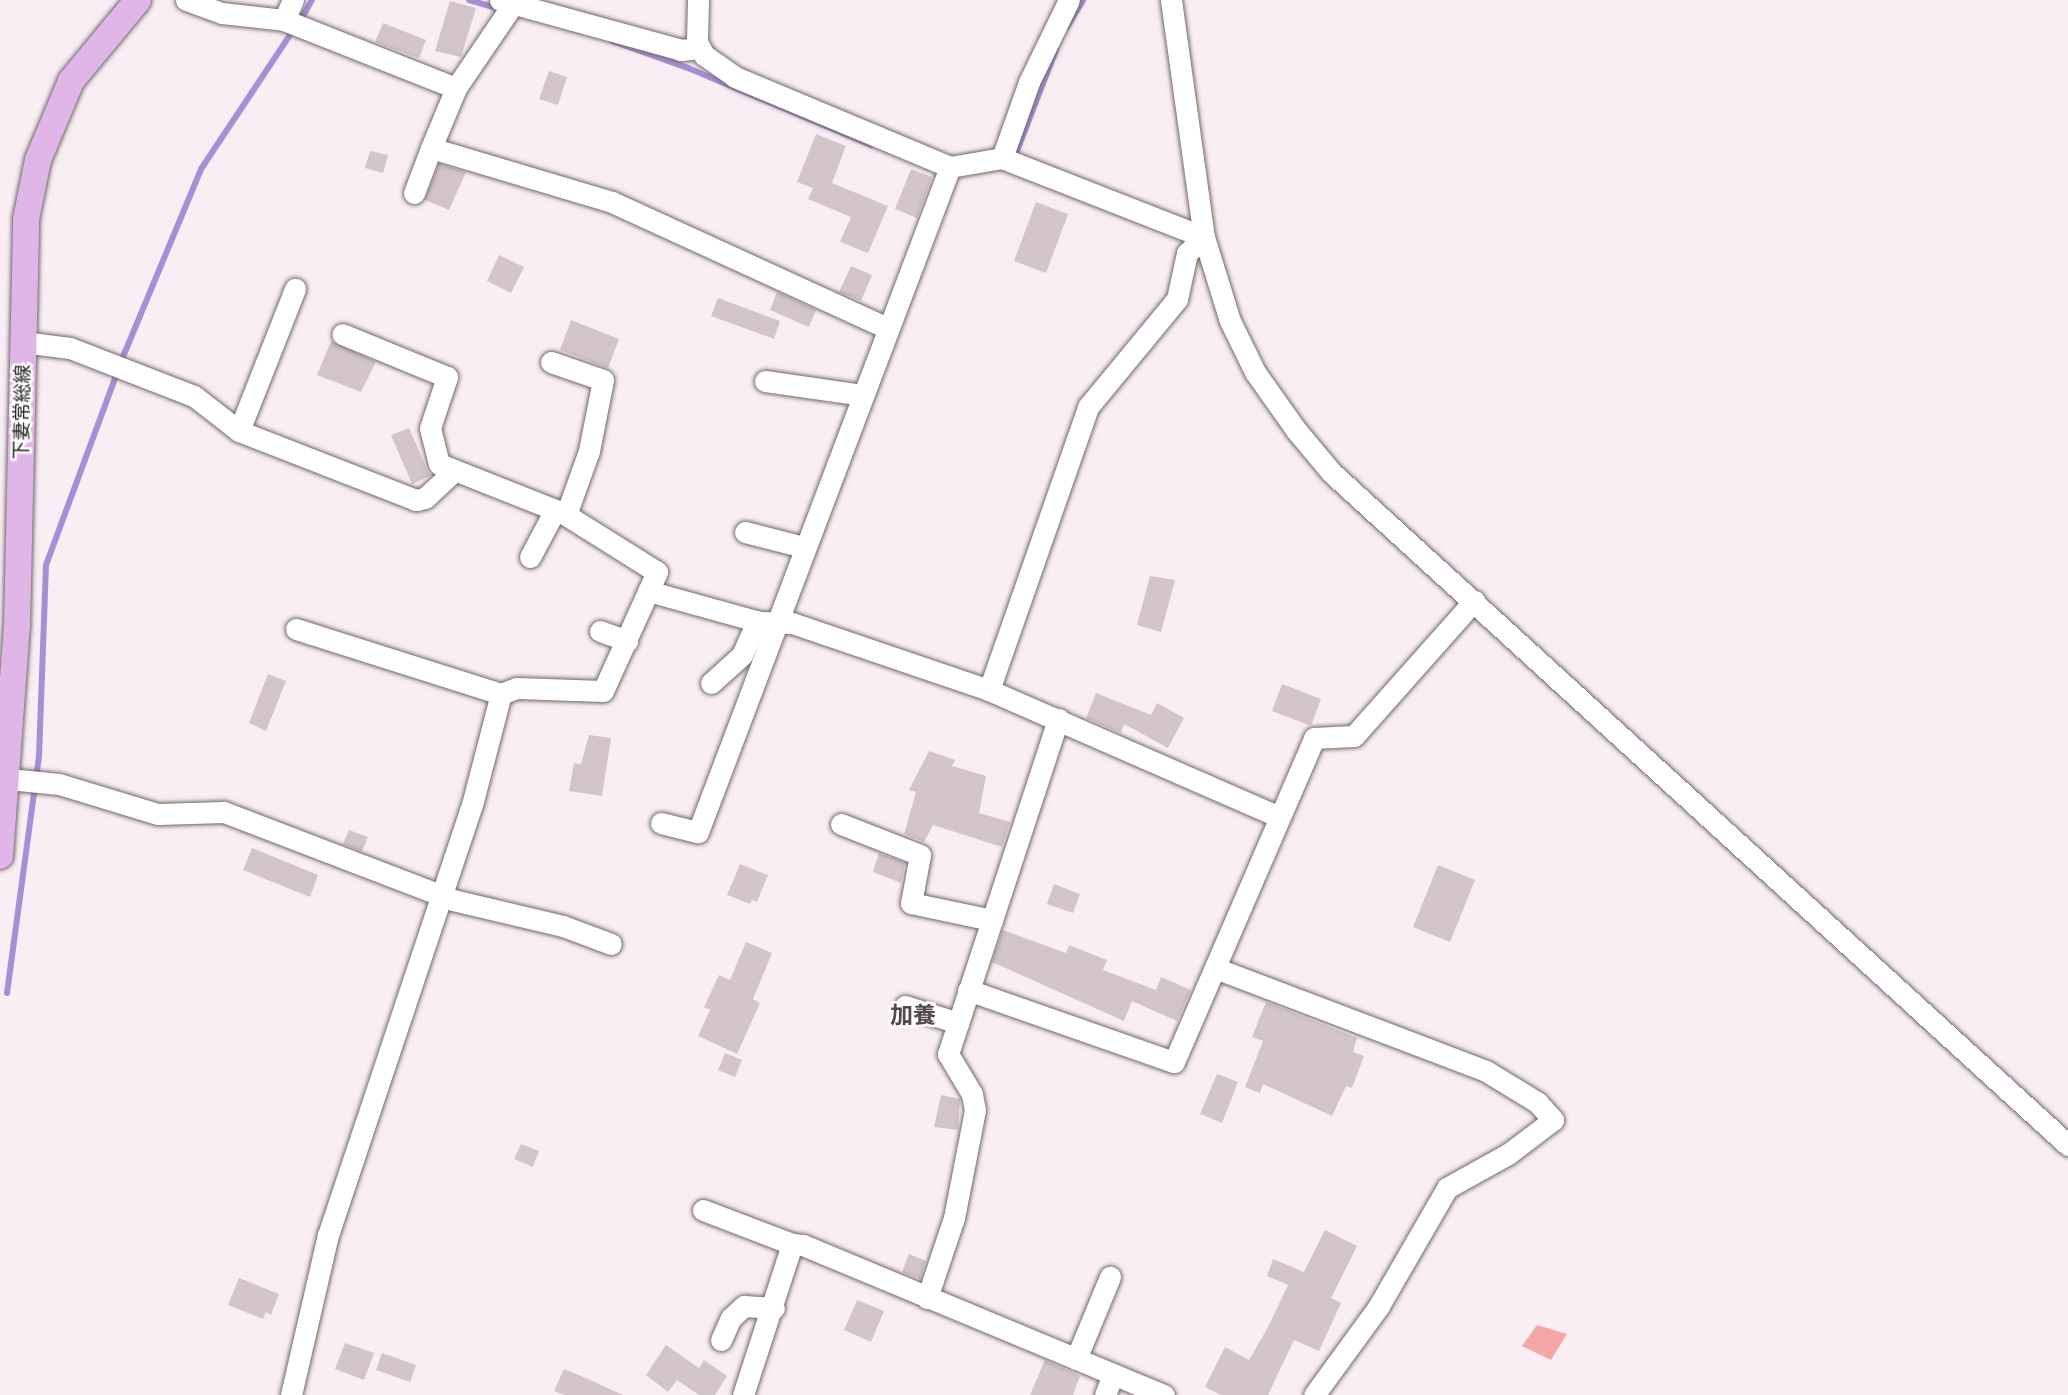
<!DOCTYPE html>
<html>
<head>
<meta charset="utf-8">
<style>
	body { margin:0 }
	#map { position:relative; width:2068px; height:1395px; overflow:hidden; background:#faeef5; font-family:Helvetica,"Noto Sans JP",sans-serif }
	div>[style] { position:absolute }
	.green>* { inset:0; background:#f5a7a7 }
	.stream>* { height:6px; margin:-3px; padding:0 3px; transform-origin:3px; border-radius:3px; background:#a88ed4 }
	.building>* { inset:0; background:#d3c5c9 }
	.roads { filter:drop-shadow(0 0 2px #71676d) drop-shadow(0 0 2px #71676d) }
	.minor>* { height:21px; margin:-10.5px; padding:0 10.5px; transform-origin:10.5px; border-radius:10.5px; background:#fff }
	.major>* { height:26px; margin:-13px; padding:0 13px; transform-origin:13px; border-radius:13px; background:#e0b6e9 }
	span { translate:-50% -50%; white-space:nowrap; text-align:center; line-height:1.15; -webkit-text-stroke:5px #fff; paint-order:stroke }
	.street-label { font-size:19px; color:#242023 }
	.quarter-label { font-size:23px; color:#52484e; font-weight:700 }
</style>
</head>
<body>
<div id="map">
	<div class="green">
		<div style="clip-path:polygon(1537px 1325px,1567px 1334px,1551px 1360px,1522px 1346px)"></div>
	</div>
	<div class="stream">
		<div style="left:469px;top:0;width:29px;rotate:16deg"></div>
		<div style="left:303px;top:16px;width:18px;rotate:-61deg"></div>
		<div style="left:1067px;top:27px;width:31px;rotate:-59deg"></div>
		<div style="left:612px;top:41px;width:81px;rotate:19.6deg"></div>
		<div style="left:688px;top:68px;width:199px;rotate:22.8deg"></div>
		<div style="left:1015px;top:156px;width:114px;rotate:-68.9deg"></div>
		<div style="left:7px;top:993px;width:239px;rotate:-82.3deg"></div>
		<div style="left:39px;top:756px;width:191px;rotate:-87.9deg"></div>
		<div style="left:46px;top:565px;width:227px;rotate:-69.7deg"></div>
		<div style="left:125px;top:352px;width:198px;rotate:-67.4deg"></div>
		<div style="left:201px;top:169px;width:164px;rotate:-56.4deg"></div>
	</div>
	<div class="building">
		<div style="clip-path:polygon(450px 1px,476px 8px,461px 57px,435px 51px)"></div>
		<div style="clip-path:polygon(383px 23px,426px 40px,419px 58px,375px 42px)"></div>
		<div style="clip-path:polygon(549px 71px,567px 77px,558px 105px,539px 99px)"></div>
		<div style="clip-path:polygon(816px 134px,846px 146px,832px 183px,888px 206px,868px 253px,840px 242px,851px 217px,808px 199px,813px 188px,797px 182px)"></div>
		<div style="clip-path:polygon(370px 151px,388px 155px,383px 173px,365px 168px)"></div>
		<div style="clip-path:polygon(439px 164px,466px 172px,449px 210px,425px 200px)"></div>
		<div style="clip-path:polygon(911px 169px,932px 177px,917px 218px,895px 209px)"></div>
		<div style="clip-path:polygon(1036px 202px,1068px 214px,1046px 273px,1014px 261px)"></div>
		<div style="clip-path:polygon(499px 255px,524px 267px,511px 293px,487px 281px)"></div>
		<div style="clip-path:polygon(851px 266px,872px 275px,861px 301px,839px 292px)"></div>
		<div style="clip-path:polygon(777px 292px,816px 310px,809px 327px,770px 310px)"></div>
		<div style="clip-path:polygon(718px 298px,780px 321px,774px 339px,711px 316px)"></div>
		<div style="clip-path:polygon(571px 320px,619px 339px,608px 368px,560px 350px)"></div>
		<div style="clip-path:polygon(331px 341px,376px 362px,361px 392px,317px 375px)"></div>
		<div style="clip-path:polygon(409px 428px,430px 476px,412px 484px,391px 435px)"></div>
		<div style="clip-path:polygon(1150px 576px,1175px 580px,1161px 632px,1137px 625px)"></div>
		<div style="clip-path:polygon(268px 674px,286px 681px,266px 731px,249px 723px)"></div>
		<div style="clip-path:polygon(1282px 684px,1321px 699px,1311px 726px,1272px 711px)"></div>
		<div style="clip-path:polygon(1096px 693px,1151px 715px,1157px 703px,1184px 718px,1168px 748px,1124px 724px,1121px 733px,1086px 718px)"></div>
		<div style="clip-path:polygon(589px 735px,611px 738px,602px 796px,569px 791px,574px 763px,581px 764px)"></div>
		<div style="clip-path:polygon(929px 751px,955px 760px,952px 766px,986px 776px,979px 813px,1010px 822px,1002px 847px,933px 825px,924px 842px,904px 834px,916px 792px,909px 790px)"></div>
		<div style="clip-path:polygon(349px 830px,368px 837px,362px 851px,343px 844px)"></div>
		<div style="clip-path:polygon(252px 848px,318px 875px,310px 897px,243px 870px)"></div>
		<div style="clip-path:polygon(879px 853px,905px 863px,901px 883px,873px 872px)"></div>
		<div style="clip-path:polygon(740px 864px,768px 875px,757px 902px,752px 900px,750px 904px,727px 895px)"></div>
		<div style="clip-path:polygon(1438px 865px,1475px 880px,1450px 942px,1413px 927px)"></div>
		<div style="clip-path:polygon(1054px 884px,1080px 894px,1073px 913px,1047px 904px)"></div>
		<div style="clip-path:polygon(1003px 930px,1066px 953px,1069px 945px,1107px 960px,1103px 970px,1156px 990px,1161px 977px,1191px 990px,1177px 1021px,1132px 1001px,1124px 1021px,992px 962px)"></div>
		<div style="clip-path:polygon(746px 942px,772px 953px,753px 999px,760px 1003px,737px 1054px,698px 1036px,710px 1010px,704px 1007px,719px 975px,730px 980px)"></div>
		<div style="clip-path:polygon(1266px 1002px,1357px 1038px,1353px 1052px,1364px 1056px,1352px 1088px,1346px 1086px,1332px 1116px,1263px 1084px,1260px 1093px,1245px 1087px,1263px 1041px,1252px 1037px)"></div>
		<div style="clip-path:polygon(725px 1053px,742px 1060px,735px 1077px,718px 1070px)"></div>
		<div style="clip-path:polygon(1217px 1074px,1238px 1082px,1222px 1123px,1200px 1114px)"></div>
		<div style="clip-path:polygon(941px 1095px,960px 1099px,958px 1130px,934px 1127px)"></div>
		<div style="clip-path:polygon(521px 1144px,539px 1151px,533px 1167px,514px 1159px)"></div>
		<div style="clip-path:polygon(1325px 1230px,1357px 1246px,1331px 1298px,1341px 1303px,1319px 1351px,1294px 1340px,1268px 1395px,1221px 1395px,1205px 1387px,1225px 1347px,1249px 1360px,1267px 1329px,1288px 1285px,1267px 1276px,1273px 1259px,1304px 1272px)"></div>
		<div style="clip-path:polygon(909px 1254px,926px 1261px,920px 1279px,902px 1272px)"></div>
		<div style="clip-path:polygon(239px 1278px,279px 1294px,271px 1315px,266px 1312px,263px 1319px,228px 1305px)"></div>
		<div style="clip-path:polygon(857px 1300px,884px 1311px,871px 1342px,844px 1330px)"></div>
		<div style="clip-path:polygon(345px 1343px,374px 1353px,364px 1380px,335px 1369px)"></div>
		<div style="clip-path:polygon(666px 1345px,699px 1368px,704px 1360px,727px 1376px,715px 1395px,699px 1395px,677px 1380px,668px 1392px,646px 1375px)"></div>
		<div style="clip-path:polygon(382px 1353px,416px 1365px,410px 1382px,376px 1370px)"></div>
		<div style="clip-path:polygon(1045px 1360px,1080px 1376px,1073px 1395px,1030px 1395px)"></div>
		<div style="clip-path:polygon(564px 1369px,588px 1379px,623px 1395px,564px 1395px,554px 1391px)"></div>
	</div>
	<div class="roads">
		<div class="minor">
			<div style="left:186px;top:0;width:38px;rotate:20deg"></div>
			<div style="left:222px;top:13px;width:62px;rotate:6.4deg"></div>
			<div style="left:284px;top:20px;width:22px;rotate:-66deg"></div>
			<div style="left:500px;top:0;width:188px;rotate:15.4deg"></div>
			<div style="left:681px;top:50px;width:19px;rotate:-6deg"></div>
			<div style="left:698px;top:0;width:42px;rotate:91.4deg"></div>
			<div style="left:697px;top:42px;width:15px;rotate:62deg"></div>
			<div style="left:704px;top:55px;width:38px;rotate:35deg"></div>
			<div style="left:735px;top:77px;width:233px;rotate:22.7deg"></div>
			<div style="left:950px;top:167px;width:53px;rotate:-9.8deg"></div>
			<div style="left:1002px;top:158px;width:217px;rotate:21.4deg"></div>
			<div style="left:1171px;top:0;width:239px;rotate:82.1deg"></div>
			<div style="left:1204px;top:237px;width:88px;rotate:72.8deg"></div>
			<div style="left:1230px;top:321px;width:57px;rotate:63.9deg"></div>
			<div style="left:1255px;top:372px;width:71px;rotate:54.7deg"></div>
			<div style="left:1296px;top:430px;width:56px;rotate:50.1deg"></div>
			<div style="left:1332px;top:473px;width:997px;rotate:42.4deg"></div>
			<div style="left:513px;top:4px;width:102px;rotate:124.2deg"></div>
			<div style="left:456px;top:88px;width:65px;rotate:112.6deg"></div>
			<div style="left:431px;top:148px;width:189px;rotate:16.6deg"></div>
			<div style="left:612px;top:202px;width:302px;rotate:24.6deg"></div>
			<div style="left:284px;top:20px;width:185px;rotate:21.6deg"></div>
			<div style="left:1002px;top:158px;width:81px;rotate:-70.4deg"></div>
			<div style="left:1029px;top:82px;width:91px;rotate:-64deg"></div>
			<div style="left:414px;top:193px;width:48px;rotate:-69.3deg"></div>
			<div style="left:23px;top:342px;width:47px;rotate:7.3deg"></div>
			<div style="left:70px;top:348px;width:133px;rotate:21.2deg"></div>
			<div style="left:194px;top:396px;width:57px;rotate:37.9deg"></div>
			<div style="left:239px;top:431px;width:190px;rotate:21.3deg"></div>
			<div style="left:416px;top:500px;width:9px;rotate:-13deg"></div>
			<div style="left:425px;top:498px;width:38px;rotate:-43deg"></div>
			<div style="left:551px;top:362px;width:55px;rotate:19.1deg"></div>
			<div style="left:603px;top:380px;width:72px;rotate:101.2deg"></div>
			<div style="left:589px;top:451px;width:68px;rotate:109.8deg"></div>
			<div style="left:765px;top:381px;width:98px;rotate:8.2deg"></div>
			<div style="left:239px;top:431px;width:153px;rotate:-68.5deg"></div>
			<div style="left:745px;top:532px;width:61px;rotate:14.3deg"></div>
			<div style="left:530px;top:557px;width:53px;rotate:-62deg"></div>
			<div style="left:648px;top:591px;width:116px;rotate:15.5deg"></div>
			<div style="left:760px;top:622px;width:32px;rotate:2deg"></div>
			<div style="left:792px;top:623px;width:208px;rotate:18.8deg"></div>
			<div style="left:989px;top:690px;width:315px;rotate:23.6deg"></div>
			<div style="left:296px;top:629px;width:215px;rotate:17.6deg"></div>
			<div style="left:600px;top:631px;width:29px;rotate:20deg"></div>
			<div style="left:711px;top:683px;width:42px;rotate:-42.1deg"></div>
			<div style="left:742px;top:655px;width:37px;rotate:-66deg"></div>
			<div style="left:989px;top:690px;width:300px;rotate:-70.7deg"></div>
			<div style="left:1088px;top:407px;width:140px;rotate:-50.5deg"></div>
			<div style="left:1177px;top:299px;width:47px;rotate:-77.7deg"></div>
			<div style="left:1187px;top:253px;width:23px;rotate:-43deg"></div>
			<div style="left:9px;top:779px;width:50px;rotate:5.7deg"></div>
			<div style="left:59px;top:784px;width:103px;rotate:16.9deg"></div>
			<div style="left:158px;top:814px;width:66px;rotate:-1.7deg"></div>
			<div style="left:224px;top:812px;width:245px;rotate:21deg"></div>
			<div style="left:453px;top:900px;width:113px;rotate:13.3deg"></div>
			<div style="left:563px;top:926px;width:51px;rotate:20.6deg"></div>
			<div style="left:661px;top:823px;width:38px;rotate:14deg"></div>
			<div style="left:698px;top:832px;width:711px;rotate:-69.25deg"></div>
			<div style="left:841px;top:824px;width:85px;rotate:21.4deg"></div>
			<div style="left:920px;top:855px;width:49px;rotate:100.6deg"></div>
			<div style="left:911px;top:903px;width:83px;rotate:11.9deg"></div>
			<div style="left:1215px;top:968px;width:290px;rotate:20.8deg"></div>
			<div style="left:1486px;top:1071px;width:60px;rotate:31.3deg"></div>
			<div style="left:1537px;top:1102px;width:24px;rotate:48deg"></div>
			<div style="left:1553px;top:1120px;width:56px;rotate:142.9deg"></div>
			<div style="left:1508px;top:1154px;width:70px;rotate:150.9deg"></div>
			<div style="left:1447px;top:1188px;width:136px;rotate:120deg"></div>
			<div style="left:1379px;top:1306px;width:110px;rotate:126.1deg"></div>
			<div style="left:968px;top:990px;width:218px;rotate:19.3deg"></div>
			<div style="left:1174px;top:1062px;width:353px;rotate:-66.6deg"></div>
			<div style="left:1314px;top:738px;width:40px;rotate:-2.9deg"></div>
			<div style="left:1354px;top:736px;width:181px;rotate:-48.4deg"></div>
			<div style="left:905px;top:1006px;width:56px;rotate:17.8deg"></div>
			<div style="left:703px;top:1210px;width:95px;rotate:20.9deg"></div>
			<div style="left:927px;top:1298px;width:84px;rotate:-71.4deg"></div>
			<div style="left:954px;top:1218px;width:110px;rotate:-79deg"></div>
			<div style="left:975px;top:1110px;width:16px;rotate:-101deg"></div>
			<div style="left:972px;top:1094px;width:47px;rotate:-121deg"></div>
			<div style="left:948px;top:1054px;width:353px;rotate:-71.8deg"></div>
			<div style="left:721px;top:1340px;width:24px;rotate:-66deg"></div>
			<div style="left:731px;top:1318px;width:18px;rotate:-43deg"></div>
			<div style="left:744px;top:1306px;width:30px;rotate:4deg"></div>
			<div style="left:1076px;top:1359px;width:89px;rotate:-67.5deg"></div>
			<div style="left:291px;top:1395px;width:164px;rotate:-77deg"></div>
			<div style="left:328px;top:1235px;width:453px;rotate:-71.5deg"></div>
			<div style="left:472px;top:805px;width:115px;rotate:-75.4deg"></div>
			<div style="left:501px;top:694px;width:17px;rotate:-21deg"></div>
			<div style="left:517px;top:688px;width:86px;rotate:2deg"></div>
			<div style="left:603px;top:691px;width:131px;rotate:-65.6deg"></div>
			<div style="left:657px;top:572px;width:111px;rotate:-147.9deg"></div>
			<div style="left:563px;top:513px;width:133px;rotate:-158.4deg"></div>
			<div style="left:439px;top:464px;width:37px;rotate:-104deg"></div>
			<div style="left:430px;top:428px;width:54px;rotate:-71.6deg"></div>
			<div style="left:447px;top:377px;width:113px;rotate:-157.7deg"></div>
			<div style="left:743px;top:1395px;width:159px;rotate:-72deg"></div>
			<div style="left:792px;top:1244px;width:11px;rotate:5deg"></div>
			<div style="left:803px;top:1245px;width:391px;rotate:22.6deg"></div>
			<div style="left:1105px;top:1395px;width:22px;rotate:-69deg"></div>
		</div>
		<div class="major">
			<div style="left:0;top:856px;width:231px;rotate:-85.8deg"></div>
			<div style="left:17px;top:626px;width:407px;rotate:-88.7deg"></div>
			<div style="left:26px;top:219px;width:60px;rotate:-78.5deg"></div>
			<div style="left:38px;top:160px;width:86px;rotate:-67.3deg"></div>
			<div style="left:71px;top:81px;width:105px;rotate:-50.4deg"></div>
		</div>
	</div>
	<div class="street-label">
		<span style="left:22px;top:412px;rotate:-89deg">下妻常総線</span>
	</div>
	<div class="quarter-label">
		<span style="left:913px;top:1015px">加養</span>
	</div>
</div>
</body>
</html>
